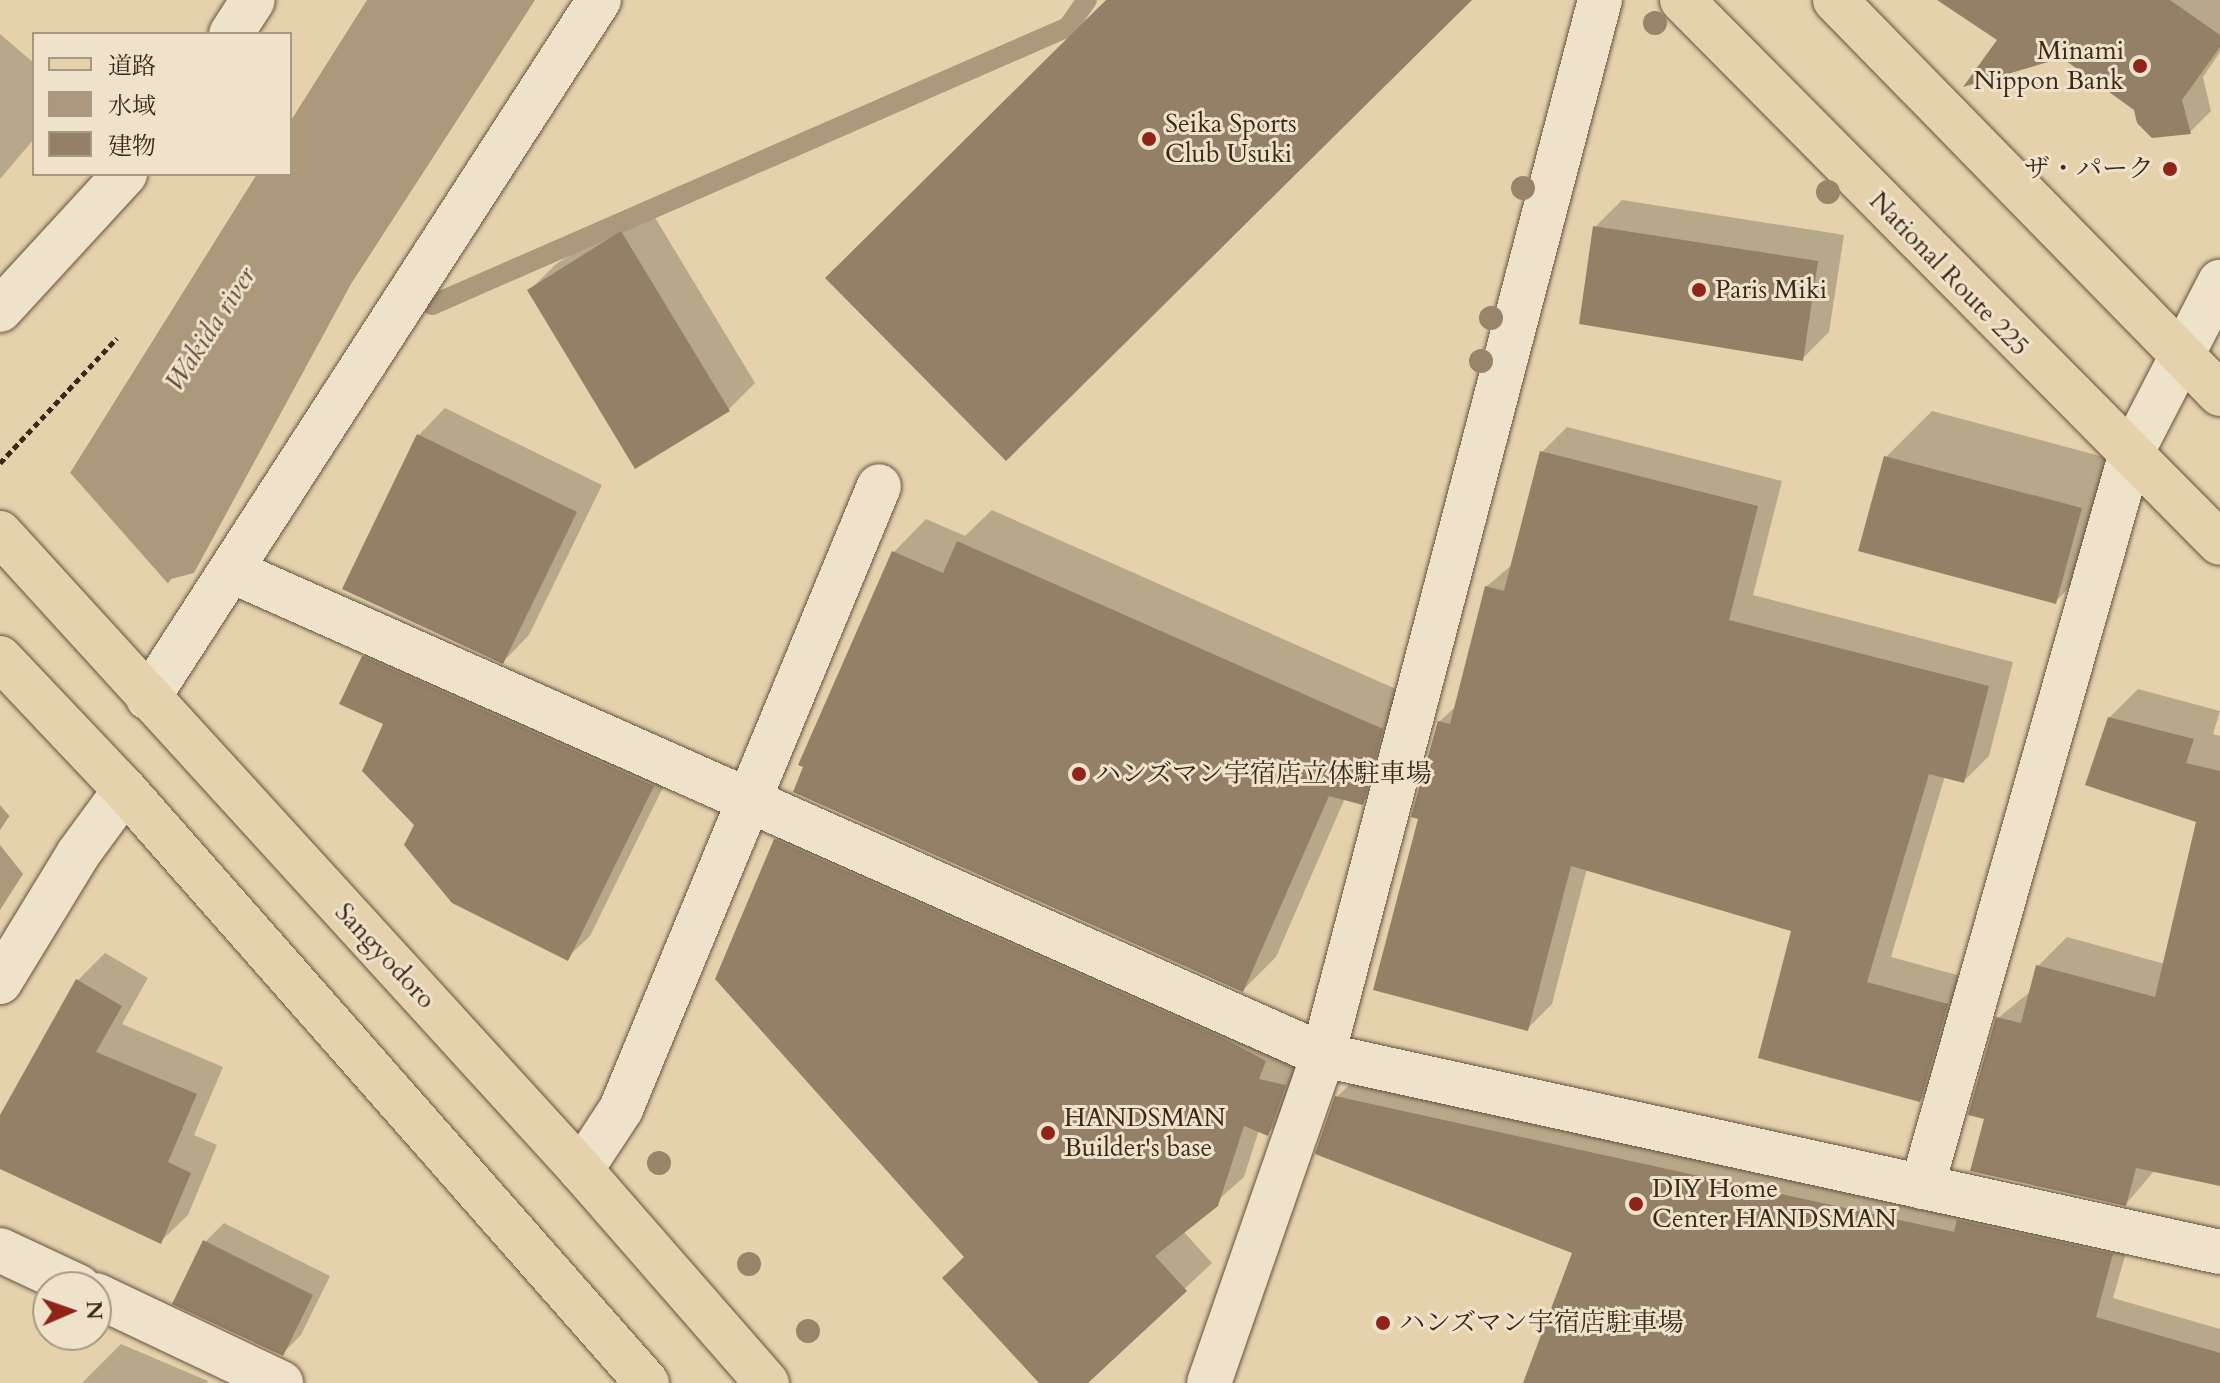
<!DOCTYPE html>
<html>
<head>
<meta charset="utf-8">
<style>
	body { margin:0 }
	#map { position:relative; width:2220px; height:1383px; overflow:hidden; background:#e5d2ad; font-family:Cardo,"Noto Serif JP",serif }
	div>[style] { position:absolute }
	.water>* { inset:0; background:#ac987b }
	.pier>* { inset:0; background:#e5d2ad }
	.shadow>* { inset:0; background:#0003 }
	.stream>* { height:20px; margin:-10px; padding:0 10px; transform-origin:10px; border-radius:10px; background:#ac987b }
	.building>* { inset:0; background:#948066 }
	.path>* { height:5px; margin-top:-2.5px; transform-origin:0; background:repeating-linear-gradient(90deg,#3c281a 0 6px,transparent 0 10px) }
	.roads { filter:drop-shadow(0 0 2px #66523f) drop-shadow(0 0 2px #66523f) }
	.minor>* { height:44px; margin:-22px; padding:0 22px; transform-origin:22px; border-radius:22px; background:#eee2ca }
	.major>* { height:44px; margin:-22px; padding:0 22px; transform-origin:22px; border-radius:22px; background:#e5d2ad }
	.highway>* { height:44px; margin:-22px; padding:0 22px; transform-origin:22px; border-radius:22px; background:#e5d2ad }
	.trees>* { width:24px; height:24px; margin:-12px; border-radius:50%; background:#978469 }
	.dots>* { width:22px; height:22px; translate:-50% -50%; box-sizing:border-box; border:4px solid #eee2ca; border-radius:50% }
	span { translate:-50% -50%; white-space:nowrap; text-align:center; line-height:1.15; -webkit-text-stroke:6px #eee2ca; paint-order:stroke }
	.poi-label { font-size:26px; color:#3c281a }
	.right { translate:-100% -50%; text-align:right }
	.left { translate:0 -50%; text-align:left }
	.street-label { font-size:26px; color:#3c281a }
	.water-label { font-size:28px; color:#5e4a37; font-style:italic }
	.legend { position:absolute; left:32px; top:32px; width:260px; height:144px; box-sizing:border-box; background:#eee2ca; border:2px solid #a79884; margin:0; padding:10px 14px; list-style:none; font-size:24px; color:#3c281a }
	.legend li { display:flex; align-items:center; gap:16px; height:40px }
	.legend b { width:40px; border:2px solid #a79884 }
	.north { position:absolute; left:32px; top:1271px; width:80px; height:80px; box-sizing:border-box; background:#eee2ca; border:2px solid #a79884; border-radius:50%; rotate:88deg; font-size:22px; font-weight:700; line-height:32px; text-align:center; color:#3c281a }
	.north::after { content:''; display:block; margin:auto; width:28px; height:36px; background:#8f2418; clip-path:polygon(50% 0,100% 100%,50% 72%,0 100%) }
</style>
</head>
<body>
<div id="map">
	<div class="water">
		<div style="clip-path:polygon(367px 0,535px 0,351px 284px,194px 573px,171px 579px,0 830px,0 585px,257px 174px,290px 174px,290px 122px)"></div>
		<div style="clip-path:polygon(0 845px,23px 874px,0 910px)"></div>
	</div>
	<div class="pier">
		<div style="clip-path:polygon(66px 468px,171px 587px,12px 819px,0 805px,0 578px)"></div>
	</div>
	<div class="shadow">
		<div style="clip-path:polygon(1940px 0,2220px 0,2220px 52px,2203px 77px,2211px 111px,2190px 132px,2136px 109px,2062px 56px,1999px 39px)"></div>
		<div style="clip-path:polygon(0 34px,34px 63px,34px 139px,0 179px)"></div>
		<div style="clip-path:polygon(1622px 200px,1844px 235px,1829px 332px,1803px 358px,1595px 227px)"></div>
		<div style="clip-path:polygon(648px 206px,755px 383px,729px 409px,530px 290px,556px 264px)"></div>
		<div style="clip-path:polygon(445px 408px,602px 485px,529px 635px,503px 662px,419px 435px)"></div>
		<div style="clip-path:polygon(1932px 411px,2126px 463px,2101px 556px,2055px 602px,1886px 457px)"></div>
		<div style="clip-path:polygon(1567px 427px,1782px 481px,1753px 595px,2013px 662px,1989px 756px,1964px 781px,1945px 776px,1891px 957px,1972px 979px,1945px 1075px,1920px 1100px,1793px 930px,1587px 868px,1552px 1004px,1527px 1029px,1421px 818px,1439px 722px,1457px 705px,1486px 587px,1514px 563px,1542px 452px)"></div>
		<div style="clip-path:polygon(992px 510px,1414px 697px,1395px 770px,1362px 803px,1345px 798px,1276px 957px,1243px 990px,894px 552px,926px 519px,965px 536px)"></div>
		<div style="clip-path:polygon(386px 634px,675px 763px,590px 936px,567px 958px,417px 824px,363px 657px)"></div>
		<div style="clip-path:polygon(2138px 689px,2220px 711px,2213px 734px,2220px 736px,2220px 1184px,2155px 1170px,2126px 1204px,1986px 1118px,1998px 1018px,2031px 991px,2038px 966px,2067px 937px,2165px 964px,2198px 820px,2109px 718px)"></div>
		<div style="clip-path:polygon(802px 813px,1311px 1059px,1295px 1107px,1268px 1133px,1259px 1130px,1244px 1177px,1183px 1231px,1212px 1263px,1085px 1383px,1042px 1383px,966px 1257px,775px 840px)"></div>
		<div style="clip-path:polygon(105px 953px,148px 978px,122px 1024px,223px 1067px,194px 1135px,217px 1145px,188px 1215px,160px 1242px,0 1167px,0 1119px,78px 980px)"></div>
		<div style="clip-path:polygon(1356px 1078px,2131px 1235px,2113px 1298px,2220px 1329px,2220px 1383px,1525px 1383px,1575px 1252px,1337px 1097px)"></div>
		<div style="clip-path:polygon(224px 1223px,330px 1276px,301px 1335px,282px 1354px,205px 1242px)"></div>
		<div style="clip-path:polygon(121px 1344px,208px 1381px,207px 1383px,82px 1383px)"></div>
	</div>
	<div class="stream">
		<div style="left:432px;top:305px;width:694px;rotate:-23.61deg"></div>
		<div style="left:1068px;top:27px;width:33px;rotate:-55deg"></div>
	</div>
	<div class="building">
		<div style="clip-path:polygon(1106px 0,1472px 0,1006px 461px,825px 278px)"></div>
		<div style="clip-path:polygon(1937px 0,2170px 0,2220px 35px,2220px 47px,2182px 100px,2191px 134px,2152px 138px,2137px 123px,2134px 110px,2062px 58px,1963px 87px,1997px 40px)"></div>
		<div style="clip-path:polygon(1593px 226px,1818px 261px,1803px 361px,1579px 324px)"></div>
		<div style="clip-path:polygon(621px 231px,730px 411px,635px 469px,527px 290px)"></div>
		<div style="clip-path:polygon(417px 434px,577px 512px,503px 664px,342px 589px)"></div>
		<div style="clip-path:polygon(1540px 451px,1758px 506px,1729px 620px,1989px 686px,1964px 783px,1929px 774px,1867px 982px,1948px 1004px,1920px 1102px,1758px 1058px,1791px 931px,1571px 866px,1528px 1031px,1373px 990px,1418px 819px,1411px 817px,1438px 721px,1450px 724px,1485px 586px,1504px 591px)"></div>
		<div style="clip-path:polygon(1884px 456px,2082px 508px,2056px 604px,1858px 551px)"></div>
		<div style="clip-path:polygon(957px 541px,1383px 729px,1363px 805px,1329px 796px,1243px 992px,793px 792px,803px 767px,798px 765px,892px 551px,943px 573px)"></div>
		<div style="clip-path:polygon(362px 656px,654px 786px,568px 961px,452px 903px,404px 845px,414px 825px,362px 771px,383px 724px,339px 704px)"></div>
		<div style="clip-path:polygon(2108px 717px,2194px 739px,2186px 763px,2220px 771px,2220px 1186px,2136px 1168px,2126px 1206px,1970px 1171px,1984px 1119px,1968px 1115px,1996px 1017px,2021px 1023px,2036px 965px,2155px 997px,2196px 822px,2085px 785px)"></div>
		<div style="clip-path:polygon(774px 839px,1223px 1038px,1266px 1061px,1259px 1079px,1286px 1085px,1268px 1136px,1244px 1126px,1218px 1206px,1155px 1256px,1187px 1291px,1088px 1383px,1039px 1383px,942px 1278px,964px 1257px,715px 979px)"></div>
		<div style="clip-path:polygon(76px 979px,122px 1006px,96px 1052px,197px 1094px,168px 1162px,191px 1173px,161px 1244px,0 1169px,0 1115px)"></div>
		<div style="clip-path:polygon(1335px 1096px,1954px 1232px,1957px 1220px,2113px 1254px,2096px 1317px,2220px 1353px,2220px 1383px,1523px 1383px,1572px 1253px,1315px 1154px)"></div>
		<div style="clip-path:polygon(203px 1240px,313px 1295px,283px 1356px,172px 1304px)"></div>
	</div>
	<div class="path">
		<div style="left:0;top:463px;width:171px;rotate:-46.9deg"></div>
	</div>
	<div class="roads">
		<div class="minor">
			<div style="left:231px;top:34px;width:40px;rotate:-57.1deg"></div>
			<div style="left:0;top:310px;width:185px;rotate:-47.4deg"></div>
			<div style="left:234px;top:572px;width:1191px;rotate:23.92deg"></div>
			<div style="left:1323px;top:1055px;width:918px;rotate:12.39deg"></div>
			<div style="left:148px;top:698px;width:831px;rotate:-57.13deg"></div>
			<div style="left:0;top:982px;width:150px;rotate:-58.6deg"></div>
			<div style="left:78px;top:854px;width:79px;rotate:-53.7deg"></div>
			<div style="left:581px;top:1170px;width:73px;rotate:-56.7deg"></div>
			<div style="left:621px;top:1109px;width:674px;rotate:-67.5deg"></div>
			<div style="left:1922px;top:1187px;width:760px;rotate:-74.12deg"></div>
			<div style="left:2130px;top:456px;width:196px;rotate:-62.7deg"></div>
			<div style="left:0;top:1250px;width:87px;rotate:25.1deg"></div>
			<div style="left:96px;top:1295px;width:205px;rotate:25.4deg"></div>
			<div style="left:1209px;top:1383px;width:347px;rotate:-70.8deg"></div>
			<div style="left:1323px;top:1055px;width:1091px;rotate:-75.29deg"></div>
		</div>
		<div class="major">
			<div style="left:0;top:533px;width:862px;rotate:47.63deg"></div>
			<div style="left:581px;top:1170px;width:283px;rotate:48.9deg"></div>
			<div style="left:0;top:658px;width:182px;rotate:46.6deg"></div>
			<div style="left:125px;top:790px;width:790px;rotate:48.64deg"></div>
		</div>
		<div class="highway">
			<div style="left:1682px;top:0;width:764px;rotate:45.27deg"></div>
			<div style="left:1835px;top:0;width:551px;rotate:45.66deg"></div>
		</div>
	</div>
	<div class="trees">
		<div style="left:1655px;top:23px"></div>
		<div style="left:1523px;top:188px"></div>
		<div style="left:1828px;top:192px"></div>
		<div style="left:1491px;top:318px"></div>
		<div style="left:1481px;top:361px"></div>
		<div style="left:659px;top:1163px"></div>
		<div style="left:749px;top:1264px"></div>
		<div style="left:808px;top:1331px"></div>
	</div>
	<div class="dots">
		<div style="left:2140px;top:66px;background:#8f2418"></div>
		<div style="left:1149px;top:139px;background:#8f2418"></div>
		<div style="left:2170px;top:169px;background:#8f2418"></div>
		<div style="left:1699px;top:290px;background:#8f2418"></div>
		<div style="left:1079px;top:774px;background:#8f2418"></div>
		<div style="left:1048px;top:1133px;background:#8f2418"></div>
		<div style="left:1636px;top:1204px;background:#8f2418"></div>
		<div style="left:1383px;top:1323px;background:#8f2418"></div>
	</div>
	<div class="poi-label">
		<span class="right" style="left:2124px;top:66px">Minami<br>Nippon Bank</span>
		<span class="left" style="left:1165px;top:139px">Seika Sports<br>Club Usuki</span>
		<span class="right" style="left:2154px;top:169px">ザ・パーク</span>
		<span class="left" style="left:1715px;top:290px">Paris Miki</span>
		<span class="left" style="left:1095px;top:774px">ハンズマン宇宿店立体駐車場</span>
		<span class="left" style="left:1064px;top:1133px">HANDSMAN<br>Builder's base</span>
		<span class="left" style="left:1652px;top:1204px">DIY Home<br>Center HANDSMAN</span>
		<span class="left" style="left:1399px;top:1323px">ハンズマン宇宿店駐車場</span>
	</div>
	<div class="street-label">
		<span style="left:1949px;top:274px;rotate:46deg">National Route 225</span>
		<span style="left:385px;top:956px;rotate:47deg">Sangyodoro</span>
	</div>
	<div class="water-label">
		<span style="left:210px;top:329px;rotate:-57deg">Wakida river</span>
	</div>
	<ul class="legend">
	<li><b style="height:10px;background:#e5d2ad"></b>道路</li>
	<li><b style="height:22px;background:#ac987b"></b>水域</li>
	<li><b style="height:22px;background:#948066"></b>建物</li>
	</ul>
	<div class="north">N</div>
</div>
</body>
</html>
